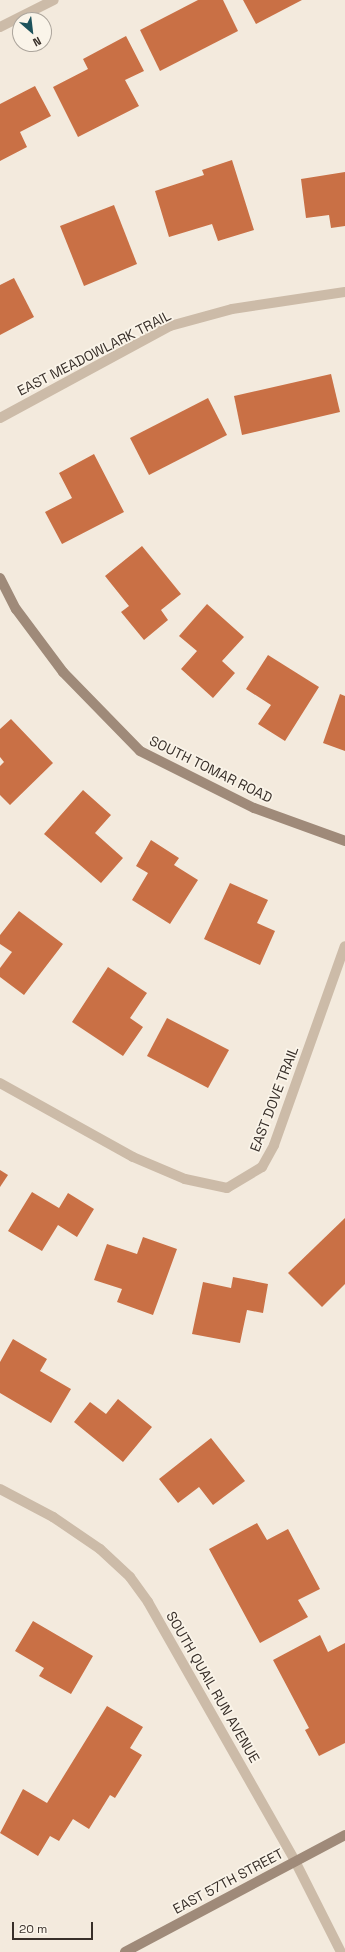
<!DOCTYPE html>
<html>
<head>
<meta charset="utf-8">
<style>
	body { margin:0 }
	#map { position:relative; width:345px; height:1952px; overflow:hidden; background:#f3eadd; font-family:"Space Grotesk",sans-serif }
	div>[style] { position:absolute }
	.building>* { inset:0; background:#c97045 }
	.street>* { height:10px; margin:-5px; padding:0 5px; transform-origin:5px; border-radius:5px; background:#ccbba8 }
	.secondary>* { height:10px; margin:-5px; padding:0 5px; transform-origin:5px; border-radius:5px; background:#9f8a79 }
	span { translate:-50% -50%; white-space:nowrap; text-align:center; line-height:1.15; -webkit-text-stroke:3.5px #faf4e9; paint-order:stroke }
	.street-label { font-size:14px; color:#382f29 }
	.north { position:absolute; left:12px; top:12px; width:40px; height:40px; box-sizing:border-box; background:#faf4e9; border:1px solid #aca59c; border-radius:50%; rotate:152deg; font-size:11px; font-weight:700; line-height:16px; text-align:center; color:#382f29 }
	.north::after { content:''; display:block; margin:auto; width:14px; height:18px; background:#1d525b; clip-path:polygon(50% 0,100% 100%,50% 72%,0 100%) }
	.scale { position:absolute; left:12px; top:1922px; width:81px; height:18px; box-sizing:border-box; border:2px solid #382f29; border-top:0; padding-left:5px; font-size:12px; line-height:14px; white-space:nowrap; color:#382f29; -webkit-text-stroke:3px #faf4e9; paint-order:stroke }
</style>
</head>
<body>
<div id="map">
	<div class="building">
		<div style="clip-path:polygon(198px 0,223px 0,238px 31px,160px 71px,140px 30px)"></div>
		<div style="clip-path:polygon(243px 0,302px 0,256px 24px)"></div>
		<div style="clip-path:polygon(126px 36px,144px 71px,125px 80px,139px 106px,78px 137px,53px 87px,88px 69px,83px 59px)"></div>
		<div style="clip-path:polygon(35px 86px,51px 116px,20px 132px,27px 147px,0 161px,0 104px)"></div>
		<div style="clip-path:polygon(232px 160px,254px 230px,218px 241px,212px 224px,169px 237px,155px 191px,204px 175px,202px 170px)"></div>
		<div style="clip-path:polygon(345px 172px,345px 226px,331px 228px,329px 215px,306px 218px,301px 179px)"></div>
		<div style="clip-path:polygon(114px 205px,137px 264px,84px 286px,60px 226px)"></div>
		<div style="clip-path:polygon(14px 278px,34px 317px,0 335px,0 285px)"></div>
		<div style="clip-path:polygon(331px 374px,340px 412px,242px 435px,234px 396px)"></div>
		<div style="clip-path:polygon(208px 398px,227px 435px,149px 475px,130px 438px)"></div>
		<div style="clip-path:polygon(94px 454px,124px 512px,62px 544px,45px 512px,72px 498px,59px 473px)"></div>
		<div style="clip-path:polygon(142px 546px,181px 594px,161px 610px,168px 620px,144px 640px,121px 612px,129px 606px,105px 576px)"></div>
		<div style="clip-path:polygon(207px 604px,244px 637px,222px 661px,235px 673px,213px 698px,181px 669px,197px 651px,179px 636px)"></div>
		<div style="clip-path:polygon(268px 655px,319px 687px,285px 741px,258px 724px,271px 705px,246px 689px)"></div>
		<div style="clip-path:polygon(340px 694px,345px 696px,345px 751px,323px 743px)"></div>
		<div style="clip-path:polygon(11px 719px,53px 763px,10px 805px,0 795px,0 766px,4px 762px,0 757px,0 729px)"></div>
		<div style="clip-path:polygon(83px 790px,111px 815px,95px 833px,123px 858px,101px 883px,44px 834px)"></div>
		<div style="clip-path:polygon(151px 840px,179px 858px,174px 865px,198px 880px,170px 924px,132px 900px,148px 873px,136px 866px)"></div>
		<div style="clip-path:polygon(230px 883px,268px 900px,257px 923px,275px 931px,260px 965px,204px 939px)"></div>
		<div style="clip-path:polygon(19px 911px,63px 944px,24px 995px,0 977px,0 968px,12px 952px,0 944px,0 935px)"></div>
		<div style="clip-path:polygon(108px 967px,147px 993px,130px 1018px,143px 1027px,123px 1056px,72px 1022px)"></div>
		<div style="clip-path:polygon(167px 1018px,229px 1050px,208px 1088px,147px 1056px)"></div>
		<div style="clip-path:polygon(0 1170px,8px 1175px,0 1187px)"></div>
		<div style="clip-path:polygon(32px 1192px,59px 1208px,68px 1193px,94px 1209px,77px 1237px,58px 1225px,42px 1251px,8px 1231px)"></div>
		<div style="clip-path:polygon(345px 1218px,345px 1284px,322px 1307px,288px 1273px)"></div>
		<div style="clip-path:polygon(143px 1237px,177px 1249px,153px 1315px,117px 1302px,122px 1289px,94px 1280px,107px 1244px,137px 1254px)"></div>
		<div style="clip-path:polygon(233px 1277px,268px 1284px,263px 1313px,247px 1310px,240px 1343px,192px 1334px,203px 1282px,231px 1288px)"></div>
		<div style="clip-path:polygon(13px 1339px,47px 1359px,40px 1371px,71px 1389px,51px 1423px,0 1393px,0 1362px)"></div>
		<div style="clip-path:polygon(118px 1399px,152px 1427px,123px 1462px,74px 1422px,90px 1402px,106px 1414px)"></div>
		<div style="clip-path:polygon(211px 1438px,245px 1481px,213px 1505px,199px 1487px,178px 1503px,159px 1479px)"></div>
		<div style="clip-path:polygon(257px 1523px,267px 1540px,288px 1529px,320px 1589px,298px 1600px,308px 1617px,260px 1643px,209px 1549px)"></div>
		<div style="clip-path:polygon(33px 1621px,93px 1656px,71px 1694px,39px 1676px,44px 1668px,15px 1651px)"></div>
		<div style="clip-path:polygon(320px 1635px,328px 1652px,345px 1643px,345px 1743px,319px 1756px,305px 1730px,309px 1728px,273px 1660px)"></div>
		<div style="clip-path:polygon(107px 1706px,143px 1727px,130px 1748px,142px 1755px,115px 1798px,110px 1795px,89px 1829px,73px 1819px,59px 1841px,50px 1836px,38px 1856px,0 1833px,23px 1789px,47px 1803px)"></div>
	</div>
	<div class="street">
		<div style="left:0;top:27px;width:60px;rotate:-26.6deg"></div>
		<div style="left:0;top:418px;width:193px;rotate:-28.4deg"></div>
		<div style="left:170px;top:326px;width:64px;rotate:-15.3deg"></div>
		<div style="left:232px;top:309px;width:114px;rotate:-8.6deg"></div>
		<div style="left:0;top:1083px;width:152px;rotate:29.1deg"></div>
		<div style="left:133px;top:1157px;width:56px;rotate:22.9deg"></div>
		<div style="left:185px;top:1179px;width:43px;rotate:12.1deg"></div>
		<div style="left:227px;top:1188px;width:41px;rotate:-31deg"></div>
		<div style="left:262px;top:1167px;width:25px;rotate:-61deg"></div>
		<div style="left:274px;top:1145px;width:211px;rotate:-70.4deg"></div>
		<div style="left:0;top:1489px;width:60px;rotate:27.8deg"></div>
		<div style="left:53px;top:1517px;width:57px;rotate:34.2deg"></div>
		<div style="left:100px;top:1549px;width:41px;rotate:43deg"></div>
		<div style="left:130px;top:1577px;width:31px;rotate:54deg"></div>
		<div style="left:148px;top:1602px;width:298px;rotate:60.4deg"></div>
		<div style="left:295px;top:1861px;width:102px;rotate:63.2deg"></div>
	</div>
	<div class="secondary">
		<div style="left:0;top:578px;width:35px;rotate:63deg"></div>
		<div style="left:16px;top:609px;width:79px;rotate:53.3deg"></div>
		<div style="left:63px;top:672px;width:110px;rotate:45.7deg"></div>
		<div style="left:140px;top:751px;width:127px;rotate:26.6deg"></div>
		<div style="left:254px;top:808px;width:97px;rotate:19.9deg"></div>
		<div style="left:125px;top:1952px;width:249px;rotate:-28deg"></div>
	</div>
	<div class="street-label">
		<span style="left:94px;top:353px;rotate:-27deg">EAST MEADOWLARK TRAIL</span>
		<span style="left:211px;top:769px;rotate:26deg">SOUTH TOMAR ROAD</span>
		<span style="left:274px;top:1099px;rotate:-69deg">EAST DOVE TRAIL</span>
		<span style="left:213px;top:1687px;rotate:60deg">SOUTH QUAIL RUN AVENUE</span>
		<span style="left:228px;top:1881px;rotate:-28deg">EAST 57TH STREET</span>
	</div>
	<div class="north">N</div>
	<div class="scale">20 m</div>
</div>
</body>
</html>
